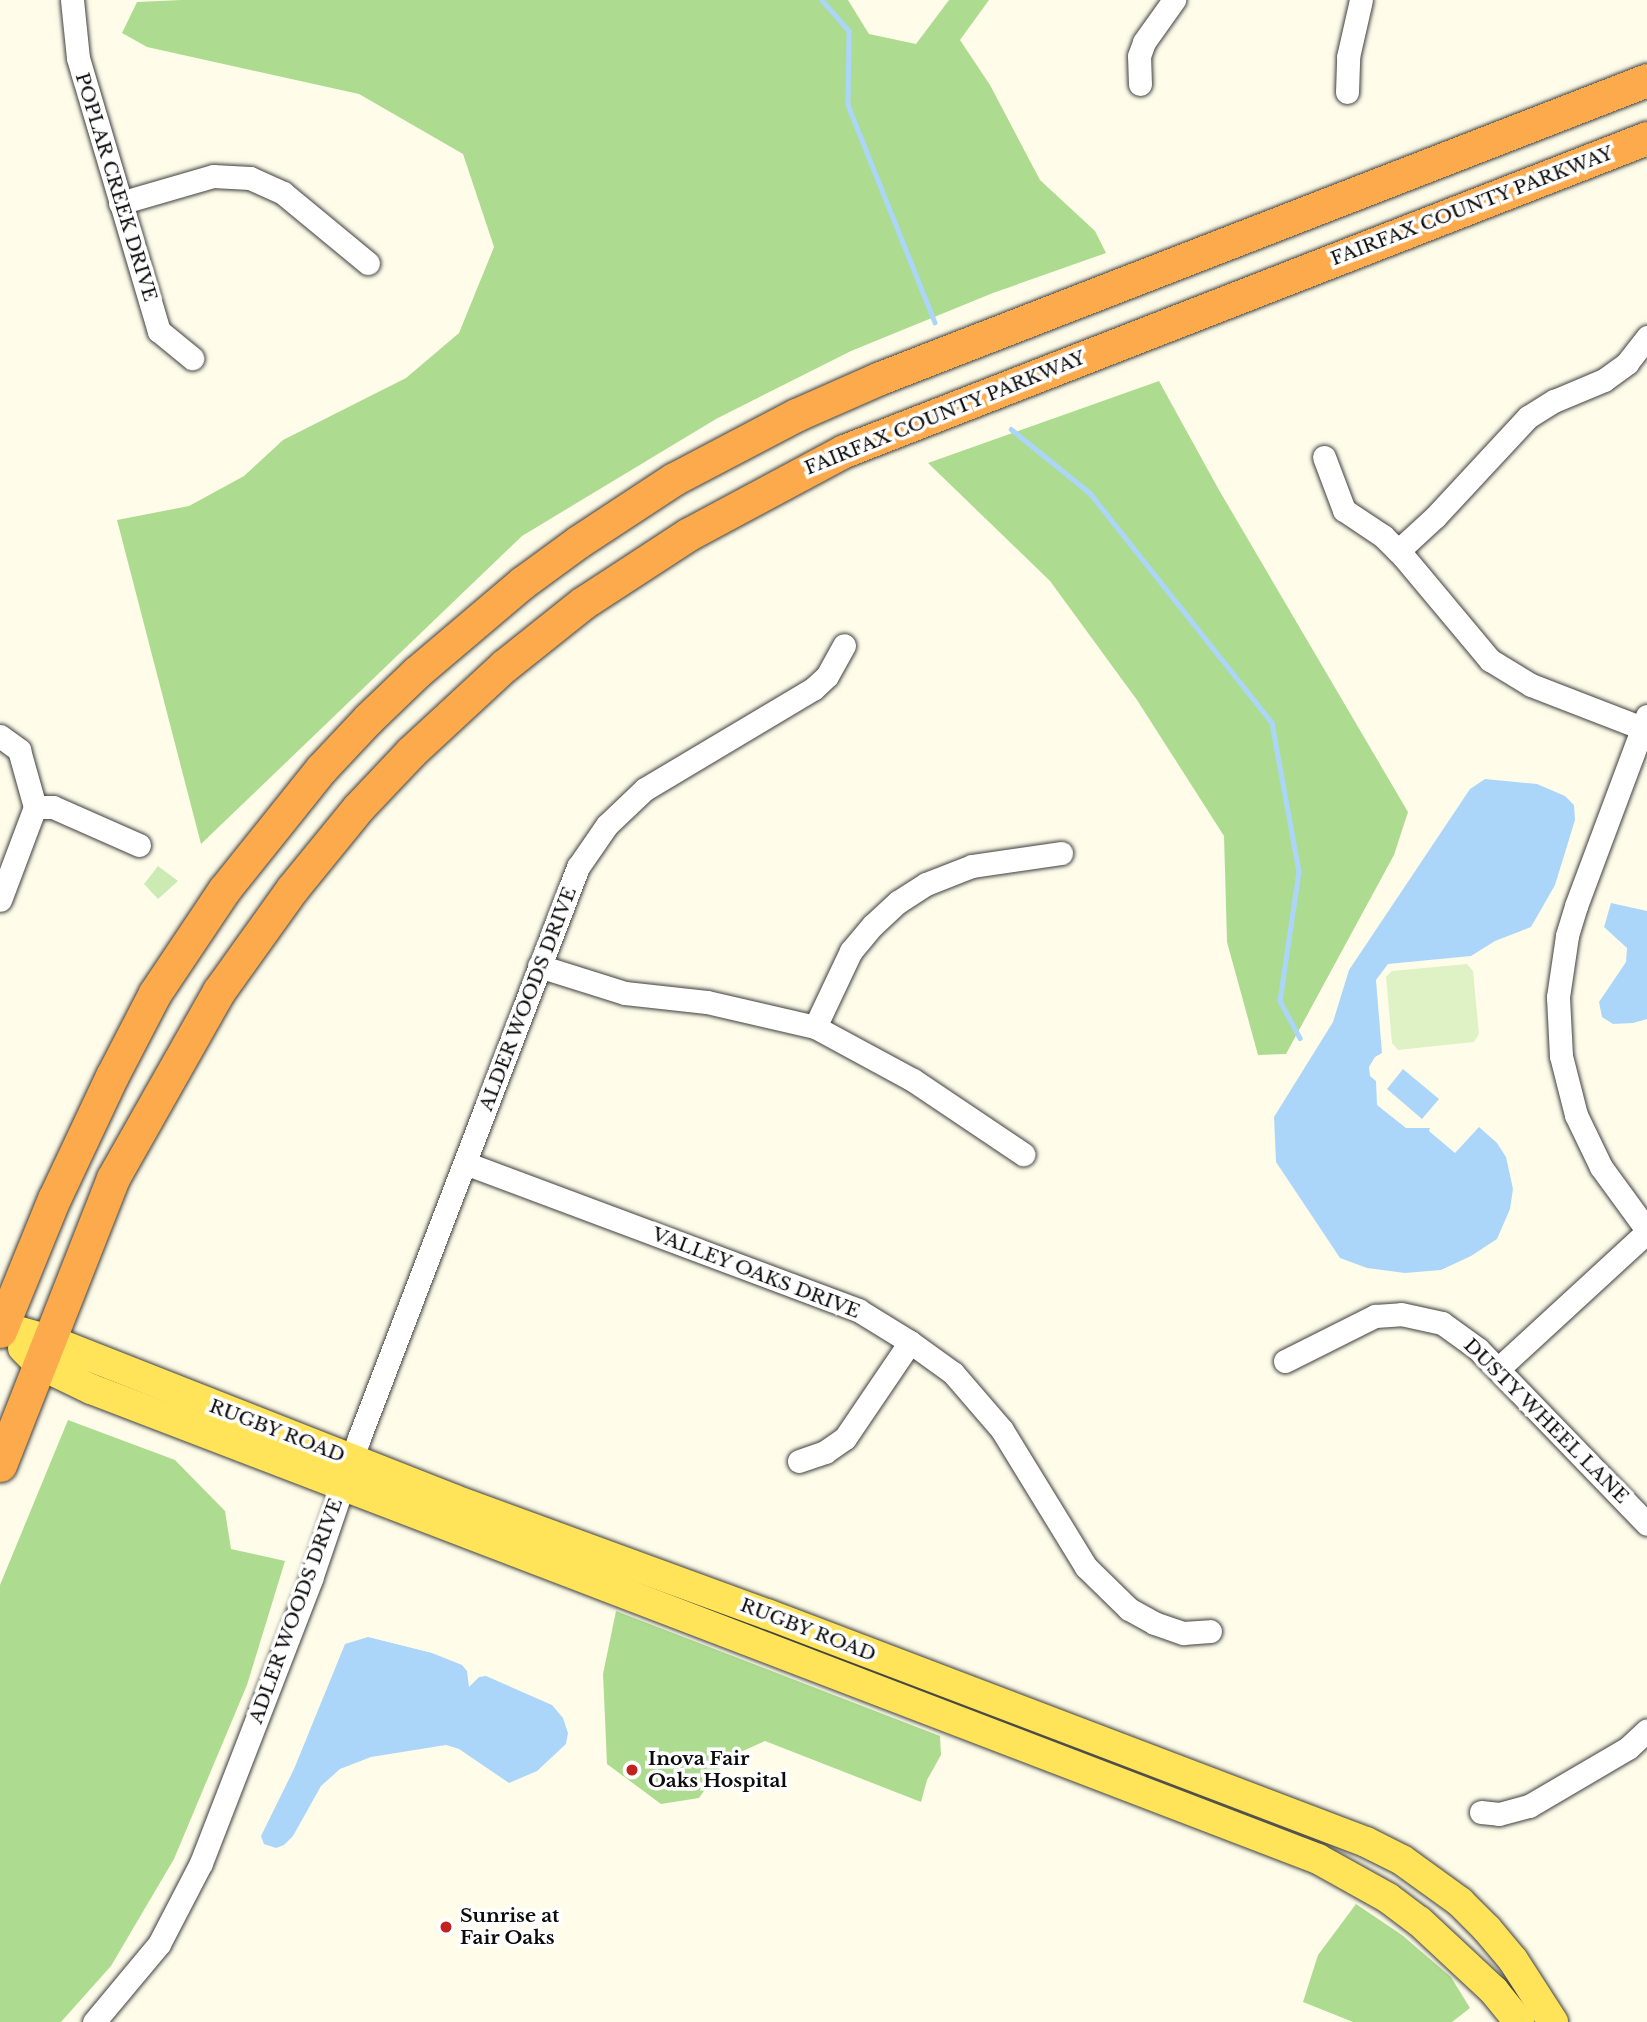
<!DOCTYPE html>
<html>
<head>
<meta charset="utf-8">
<style>
	body { margin:0 }
	#map { position:relative; width:1647px; height:2022px; overflow:hidden; background:#fffdea; font-family:"Libre Baskerville",serif }
	div>[style] { position:absolute }
	.green>* { inset:0; background:#cbebb3 }
	.forest>* { inset:0; background:#addc91 }
	.pitch>* { inset:0; background:#dff2c5 }
	.water>* { inset:0; background:#acd6f9 }
	.stream>* { height:4.5px; margin:-2.25px; padding:0 2.25px; transform-origin:2.25px; border-radius:2.25px; background:#acd6f9 }
	.roads { filter:drop-shadow(0 0 2px #3f3f3f) drop-shadow(0 0 2px #3f3f3f) }
	.minor>* { height:23px; margin:-11.5px; padding:0 11.5px; transform-origin:11.5px; border-radius:11.5px; background:#fff }
	.major>* { height:30px; margin:-15px; padding:0 15px; transform-origin:15px; border-radius:15px; background:#ffe45a }
	.highway>* { height:33px; margin:-16.5px; padding:0 16.5px; transform-origin:16.5px; border-radius:16.5px; background:#fcaa4c }
	.dots>* { width:19px; height:19px; translate:-50% -50%; box-sizing:border-box; border:4px solid #fff; border-radius:50% }
	span { translate:-50% -50%; white-space:nowrap; text-align:center; line-height:1.15; -webkit-text-stroke:7px #fff; paint-order:stroke }
	.street-label { font-size:19px; color:#0c0c0c }
	.poi-label { font-size:19px; color:#0c0c0c; font-weight:700 }
	.left { translate:0 -50%; text-align:left }
</style>
</head>
<body>
<div id="map">
	<div class="green">
		<div style="clip-path:polygon(158px 866px,178px 881px,158px 899px,144px 884px)"></div>
	</div>
	<div class="forest">
		<div style="clip-path:polygon(181px 0,848px 0,869px 34px,916px 44px,949px 0,989px 0,960px 40px,990px 85px,1040px 180px,1095px 231px,1106px 253px,993px 293px,851px 351px,716px 419px,522px 536px,201px 844px,117px 520px,189px 506px,244px 476px,283px 440px,406px 378px,459px 333px,494px 247px,463px 154px,359px 94px,147px 47px,122px 33px,137px 2px)"></div>
		<div style="clip-path:polygon(1159px 381px,1219px 490px,1408px 812px,1394px 855px,1286px 1054px,1258px 1055px,1227px 942px,1224px 836px,1137px 700px,1050px 581px,928px 463px)"></div>
		<div style="clip-path:polygon(68px 1420px,175px 1460px,225px 1511px,231px 1549px,285px 1561px,247px 1685px,174px 1859px,111px 1966px,61px 2022px,0 2022px,0 1585px)"></div>
		<div style="clip-path:polygon(616px 1611px,940px 1736px,941px 1755px,927px 1780px,921px 1802px,765px 1741px,727px 1758px,699px 1798px,661px 1804px,607px 1764px,603px 1674px)"></div>
		<div style="clip-path:polygon(1356px 1904px,1402px 1935px,1451px 1977px,1470px 2008px,1452px 2022px,1353px 2022px,1303px 2002px,1318px 1955px)"></div>
	</div>
	<div class="pitch">
		<div style="clip-path:polygon(1467px 964px,1473px 971px,1479px 1034px,1474px 1042px,1398px 1050px,1392px 1043px,1386px 977px,1392px 971px)"></div>
	</div>
	<div class="water">
		<div style="clip-path:polygon(1485px 779px,1537px 784px,1565px 796px,1574px 805px,1575px 820px,1555px 885px,1531px 927px,1495px 941px,1471px 956px,1388px 964px,1376px 980px,1382px 1053px,1375px 1057px,1369px 1067px,1370px 1076px,1376px 1081px,1377px 1105px,1406px 1128px,1430px 1128px,1429px 1131px,1455px 1153px,1479px 1127px,1497px 1143px,1506px 1157px,1513px 1189px,1510px 1209px,1497px 1239px,1471px 1256px,1441px 1270px,1405px 1273px,1367px 1268px,1340px 1258px,1276px 1162px,1274px 1117px,1333px 1022px,1349px 970px,1470px 789px)"></div>
		<div style="clip-path:polygon(1611px 903px,1647px 911px,1647px 1019px,1633px 1023px,1613px 1024px,1602px 1017px,1599px 1002px,1626px 962px,1627px 948px,1604px 927px)"></div>
		<div style="clip-path:polygon(1403px 1069px,1439px 1099px,1422px 1119px,1387px 1089px)"></div>
		<div style="clip-path:polygon(368px 1637px,432px 1653px,462px 1665px,467px 1671px,469px 1687px,479px 1677px,486px 1676px,552px 1705px,563px 1718px,568px 1733px,566px 1744px,537px 1771px,509px 1783px,459px 1749px,446px 1745px,371px 1757px,340px 1769px,321px 1786px,293px 1836px,284px 1845px,276px 1848px,264px 1844px,261px 1836px,294px 1769px,345px 1644px)"></div>
	</div>
	<div class="stream">
		<div style="left:822px;top:0;width:41px;rotate:48.9deg"></div>
		<div style="left:849px;top:31px;width:74px;rotate:90.8deg"></div>
		<div style="left:848px;top:105px;width:234px;rotate:68.2deg"></div>
		<div style="left:1011px;top:429px;width:102px;rotate:39deg"></div>
		<div style="left:1090px;top:493px;width:293px;rotate:51.6deg"></div>
		<div style="left:1272px;top:723px;width:151px;rotate:79.7deg"></div>
		<div style="left:1299px;top:872px;width:130px;rotate:98.4deg"></div>
		<div style="left:1280px;top:1001px;width:42px;rotate:61.6deg"></div>
	</div>
	<div class="roads">
		<div class="minor">
			<div style="left:72px;top:0;width:58px;rotate:84.1deg"></div>
			<div style="left:78px;top:58px;width:285px;rotate:73.5deg"></div>
			<div style="left:159px;top:331px;width:43px;rotate:39.3deg"></div>
			<div style="left:1140px;top:84px;width:28px;rotate:-92deg"></div>
			<div style="left:1139px;top:56px;width:15px;rotate:-70deg"></div>
			<div style="left:1144px;top:42px;width:52px;rotate:-54.5deg"></div>
			<div style="left:1347px;top:92px;width:35px;rotate:-88deg"></div>
			<div style="left:1348px;top:57px;width:58px;rotate:-77.2deg"></div>
			<div style="left:120px;top:203px;width:97px;rotate:-16.2deg"></div>
			<div style="left:213px;top:176px;width:37px;rotate:3deg"></div>
			<div style="left:250px;top:178px;width:36px;rotate:24deg"></div>
			<div style="left:283px;top:193px;width:110px;rotate:39.5deg"></div>
			<div style="left:1324px;top:457px;width:57px;rotate:69.3deg"></div>
			<div style="left:1344px;top:510px;width:47px;rotate:33.7deg"></div>
			<div style="left:1383px;top:536px;width:28px;rotate:45deg"></div>
			<div style="left:1403px;top:556px;width:136px;rotate:50.1deg"></div>
			<div style="left:1490px;top:660px;width:48px;rotate:31.4deg"></div>
			<div style="left:1531px;top:685px;width:124px;rotate:21.2deg"></div>
			<div style="left:1398px;top:551px;width:50px;rotate:-42.6deg"></div>
			<div style="left:1435px;top:517px;width:137px;rotate:-47.1deg"></div>
			<div style="left:1528px;top:417px;width:31px;rotate:-32deg"></div>
			<div style="left:1554px;top:401px;width:54px;rotate:-22.8deg"></div>
			<div style="left:1604px;top:380px;width:29px;rotate:-36deg"></div>
			<div style="left:1627px;top:363px;width:33px;rotate:-52deg"></div>
			<div style="left:1647px;top:716px;width:203px;rotate:110.5deg"></div>
			<div style="left:1576px;top:906px;width:31px;rotate:107deg"></div>
			<div style="left:1567px;top:936px;width:62px;rotate:98.4deg"></div>
			<div style="left:1558px;top:997px;width:59px;rotate:87.1deg"></div>
			<div style="left:1561px;top:1056px;width:61px;rotate:75.7deg"></div>
			<div style="left:1576px;top:1115px;width:58px;rotate:64.3deg"></div>
			<div style="left:1601px;top:1167px;width:78px;rotate:53.9deg"></div>
			<div style="left:0;top:736px;width:24px;rotate:36deg"></div>
			<div style="left:19px;top:750px;width:59px;rotate:74.3deg"></div>
			<div style="left:35px;top:807px;width:99px;rotate:110.6deg"></div>
			<div style="left:35px;top:807px;width:18px"></div>
			<div style="left:53px;top:807px;width:94px;rotate:23.8deg"></div>
			<div style="left:539px;top:966px;width:90px;rotate:17.4deg"></div>
			<div style="left:625px;top:993px;width:82px;rotate:6.3deg"></div>
			<div style="left:707px;top:1002px;width:111px;rotate:13deg"></div>
			<div style="left:815px;top:1027px;width:111px;rotate:28.4deg"></div>
			<div style="left:913px;top:1080px;width:133px;rotate:33.9deg"></div>
			<div style="left:815px;top:1027px;width:84px;rotate:-64.7deg"></div>
			<div style="left:851px;top:951px;width:34px;rotate:-50deg"></div>
			<div style="left:873px;top:925px;width:34px;rotate:-43deg"></div>
			<div style="left:898px;top:902px;width:33px;rotate:-33deg"></div>
			<div style="left:926px;top:884px;width:49px;rotate:-21.4deg"></div>
			<div style="left:972px;top:866px;width:90px;rotate:-8.3deg"></div>
			<div style="left:465px;top:1163px;width:420px;rotate:20.5deg"></div>
			<div style="left:858px;top:1310px;width:61px;rotate:31.6deg"></div>
			<div style="left:910px;top:1342px;width:53px;rotate:35.8deg"></div>
			<div style="left:953px;top:1373px;width:75px;rotate:49.3deg"></div>
			<div style="left:1002px;top:1430px;width:161px;rotate:58.5deg"></div>
			<div style="left:1086px;top:1567px;width:60px;rotate:44.3deg"></div>
			<div style="left:1129px;top:1609px;width:29px;rotate:29deg"></div>
			<div style="left:1154px;top:1623px;width:31px;rotate:19deg"></div>
			<div style="left:1183px;top:1633px;width:27px;rotate:-4deg"></div>
			<div style="left:1285px;top:1361px;width:101px;rotate:-26.6deg"></div>
			<div style="left:1375px;top:1316px;width:26px;rotate:-4deg"></div>
			<div style="left:1401px;top:1314px;width:42px;rotate:12.4deg"></div>
			<div style="left:1442px;top:1323px;width:44px;rotate:35.8deg"></div>
			<div style="left:1478px;top:1349px;width:243px;rotate:46deg"></div>
			<div style="left:1498px;top:1369px;width:202px;rotate:-42.6deg"></div>
			<div style="left:799px;top:1461px;width:28px;rotate:-19deg"></div>
			<div style="left:825px;top:1452px;width:24px;rotate:-35deg"></div>
			<div style="left:845px;top:1438px;width:116px;rotate:-55.9deg"></div>
			<div style="left:1481px;top:1812px;width:18px;rotate:6deg"></div>
			<div style="left:1499px;top:1814px;width:31px;rotate:-15deg"></div>
			<div style="left:1529px;top:1806px;width:115px;rotate:-30.4deg"></div>
			<div style="left:1628px;top:1748px;width:26px;rotate:-43deg"></div>
			<div style="left:94px;top:2022px;width:102px;rotate:-50.2deg"></div>
			<div style="left:159px;top:1944px;width:91px;rotate:-62.6deg"></div>
			<div style="left:201px;top:1863px;width:305px;rotate:-68.8deg"></div>
			<div style="left:311px;top:1579px;width:149px;rotate:-71.2deg"></div>
			<div style="left:359px;top:1438px;width:612px;rotate:-69.02deg"></div>
			<div style="left:578px;top:867px;width:51px;rotate:-55.4deg"></div>
			<div style="left:607px;top:825px;width:52px;rotate:-43.5deg"></div>
			<div style="left:645px;top:789px;width:196px;rotate:-30.8deg"></div>
			<div style="left:813px;top:689px;width:19px;rotate:-43deg"></div>
			<div style="left:827px;top:676px;width:35px;rotate:-61deg"></div>
		</div>
		<div class="major">
			<div style="left:0;top:1326px;width:51px;rotate:15.9deg"></div>
			<div style="left:49px;top:1340px;width:436px;rotate:21.5deg"></div>
			<div style="left:455px;top:1500px;width:332px;rotate:20.1deg"></div>
			<div style="left:767px;top:1614px;width:641px;rotate:20.84deg"></div>
			<div style="left:1366px;top:1842px;width:40px;rotate:26.6deg"></div>
			<div style="left:1402px;top:1860px;width:72px;rotate:35.9deg"></div>
			<div style="left:1460px;top:1902px;width:38px;rotate:45deg"></div>
			<div style="left:1487px;top:1929px;width:40px;rotate:50deg"></div>
			<div style="left:1513px;top:1960px;width:74px;rotate:57.2deg"></div>
			<div style="left:23px;top:1348px;width:23px;rotate:45deg"></div>
			<div style="left:39px;top:1364px;width:58px;rotate:25.7deg"></div>
			<div style="left:91px;top:1389px;width:1314px;rotate:20.96deg"></div>
			<div style="left:1318px;top:1859px;width:80px;rotate:29.1deg"></div>
			<div style="left:1388px;top:1898px;width:39px;rotate:37deg"></div>
			<div style="left:1419px;top:1921px;width:103px;rotate:43deg"></div>
			<div style="left:1494px;top:1991px;width:40px;rotate:51deg"></div>
		</div>
		<div class="highway">
			<div style="left:0;top:1331px;width:143px;rotate:-67.8deg"></div>
			<div style="left:54px;top:1199px;width:136px;rotate:-64.8deg"></div>
			<div style="left:112px;top:1076px;width:93px;rotate:-62.6deg"></div>
			<div style="left:155px;top:993px;width:124px;rotate:-56.2deg"></div>
			<div style="left:224px;top:890px;width:155px;rotate:-51.3deg"></div>
			<div style="left:321px;top:769px;width:69px;rotate:-46.8deg"></div>
			<div style="left:368px;top:719px;width:68px;rotate:-43.8deg"></div>
			<div style="left:417px;top:672px;width:138px;rotate:-40.3deg"></div>
			<div style="left:522px;top:583px;width:69px;rotate:-36.2deg"></div>
			<div style="left:578px;top:542px;width:115px;rotate:-33.3deg"></div>
			<div style="left:674px;top:479px;width:138px;rotate:-27.7deg"></div>
			<div style="left:796px;top:415px;width:92px;rotate:-23.8deg"></div>
			<div style="left:880px;top:378px;width:823px;rotate:-21.23deg"></div>
			<div style="left:0;top:1465px;width:308px;rotate:-68.5deg"></div>
			<div style="left:113px;top:1178px;width:215px;rotate:-60.5deg"></div>
			<div style="left:219px;top:991px;width:125px;rotate:-54.4deg"></div>
			<div style="left:292px;top:889px;width:104px;rotate:-50.8deg"></div>
			<div style="left:358px;top:808px;width:77px;rotate:-46.6deg"></div>
			<div style="left:411px;top:752px;width:127px;rotate:-42.8deg"></div>
			<div style="left:504px;top:666px;width:101px;rotate:-38.6deg"></div>
			<div style="left:583px;top:603px;width:126px;rotate:-33.1deg"></div>
			<div style="left:689px;top:534px;width:176px;rotate:-28.2deg"></div>
			<div style="left:844px;top:451px;width:862px;rotate:-21.3deg"></div>
		</div>
	</div>
	<div class="dots">
		<div style="left:632px;top:1770px;background:#c2221d"></div>
		<div style="left:446px;top:1927px;background:#c2221d"></div>
	</div>
	<div class="street-label">
		<span style="left:116px;top:187px;rotate:73deg">POPLAR CREEK DRIVE</span>
		<span style="left:1472px;top:206px;rotate:-21deg">FAIRFAX COUNTY PARKWAY</span>
		<span style="left:945px;top:413px;rotate:-22deg">FAIRFAX COUNTY PARKWAY</span>
		<span style="left:528px;top:999px;rotate:-69deg">ALDER WOODS DRIVE</span>
		<span style="left:756px;top:1273px;rotate:21deg">VALLEY OAKS DRIVE</span>
		<span style="left:1546px;top:1421px;rotate:45deg">DUSTY WHEEL LANE</span>
		<span style="left:277px;top:1431px;rotate:21deg">RUGBY ROAD</span>
		<span style="left:296px;top:1611px;rotate:-70deg">ADLER WOODS DRIVE</span>
		<span style="left:808px;top:1630px;rotate:21deg">RUGBY ROAD</span>
	</div>
	<div class="poi-label">
		<span class="left" style="left:648px;top:1770px">Inova Fair<br>Oaks Hospital</span>
		<span class="left" style="left:460px;top:1927px">Sunrise at<br>Fair Oaks</span>
	</div>
</div>
</body>
</html>
